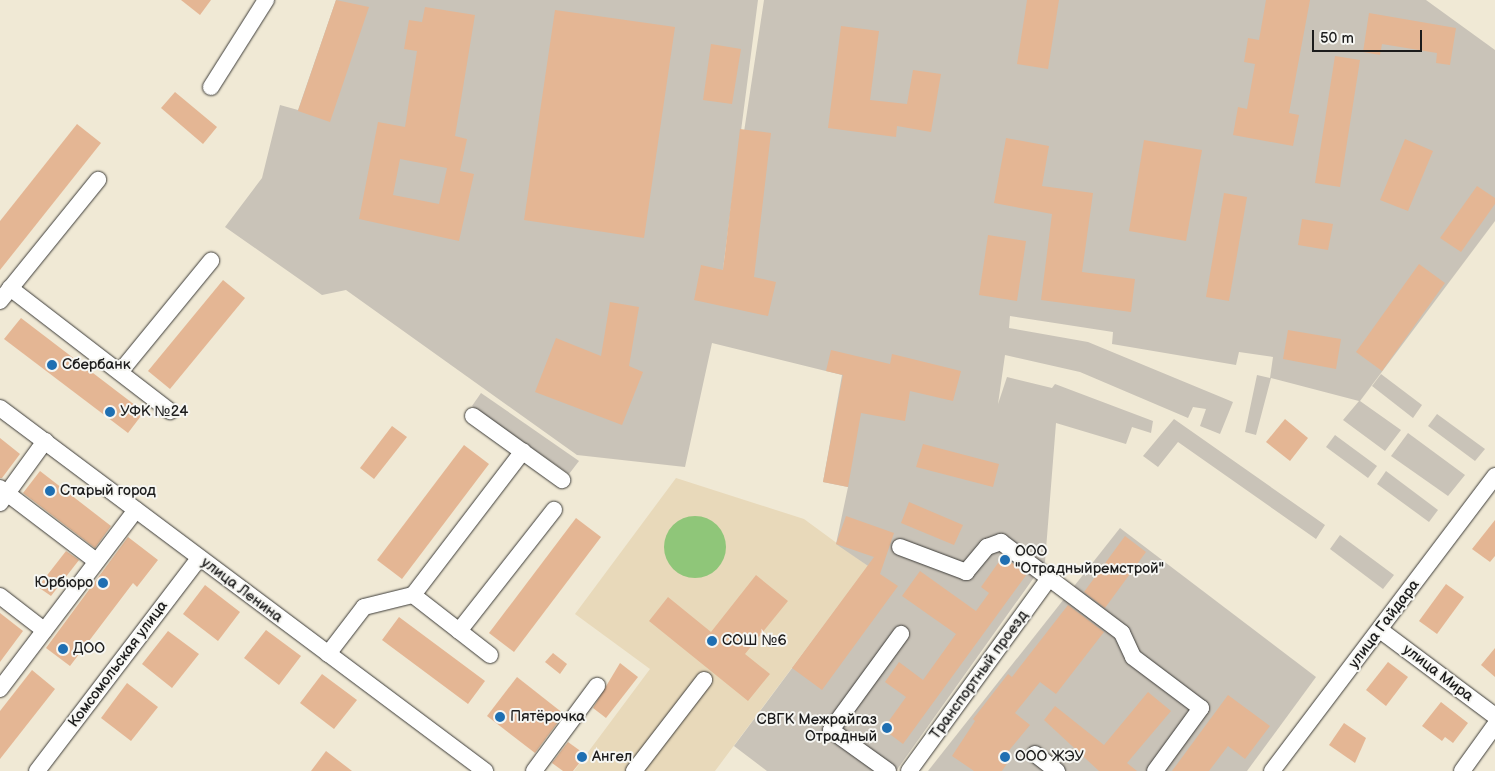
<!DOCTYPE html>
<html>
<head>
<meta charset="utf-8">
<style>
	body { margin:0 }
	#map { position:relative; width:1495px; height:771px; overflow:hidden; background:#f0e9d5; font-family:"Balsamiq Sans",sans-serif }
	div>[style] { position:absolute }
	.built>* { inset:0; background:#e8d9ba }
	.industrial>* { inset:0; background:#c9c3b8 }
	.green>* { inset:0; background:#8fc679 }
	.round { border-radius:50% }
	.building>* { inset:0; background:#e4b694 }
	.roads { filter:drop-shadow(0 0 1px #3c3b38) drop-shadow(0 0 1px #3c3b38) }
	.minor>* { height:16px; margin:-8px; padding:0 8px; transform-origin:8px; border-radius:8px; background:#fff }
	.dots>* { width:14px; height:14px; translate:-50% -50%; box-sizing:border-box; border:2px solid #f6f6f2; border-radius:50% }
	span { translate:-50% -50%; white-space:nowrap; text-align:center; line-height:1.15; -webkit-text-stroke:4px #f6f6f2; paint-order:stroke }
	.poi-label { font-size:15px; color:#1c1c1c }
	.left { translate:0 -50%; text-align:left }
	.right { translate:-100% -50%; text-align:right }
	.street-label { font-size:15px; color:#1c1c1c }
	.scale { position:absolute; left:1312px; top:30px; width:110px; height:22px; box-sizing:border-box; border:2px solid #1c1c1c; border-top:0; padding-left:6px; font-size:15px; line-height:18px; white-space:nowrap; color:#1c1c1c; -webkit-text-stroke:4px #f6f6f2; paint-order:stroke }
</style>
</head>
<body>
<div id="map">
	<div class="built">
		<div style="clip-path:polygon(676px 478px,804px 519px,868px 566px,715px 771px,574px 771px,650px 669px,575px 614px)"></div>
	</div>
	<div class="industrial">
		<div style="clip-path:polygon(336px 0,758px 0,722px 277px,764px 0,1426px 0,1495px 50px,1495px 221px,1360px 401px,1401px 430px,1385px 451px,1343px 420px,1359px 401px,1271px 378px,1256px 435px,1245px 432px,1257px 375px,1270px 378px,1273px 357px,1239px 352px,1236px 365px,1112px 344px,1113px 332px,1010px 316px,1009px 328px,1088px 342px,1233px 402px,1220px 434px,1200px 426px,1206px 409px,1193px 407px,1188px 418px,1080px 372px,1005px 355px,998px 404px,1007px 377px,1052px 388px,1055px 384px,1153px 421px,1151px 433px,1132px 427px,1126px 444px,1056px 423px,1045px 562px,896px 771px,767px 771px,734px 746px,868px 566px,836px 544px,848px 487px,823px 482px,842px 375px,712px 343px,685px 467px,577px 455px,346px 290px,322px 295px,225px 227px,262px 178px,280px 105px,298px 110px)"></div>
		<div style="clip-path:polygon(1381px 374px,1422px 405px,1413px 418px,1372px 386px)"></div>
		<div style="clip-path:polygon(481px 393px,579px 461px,569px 474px,472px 406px)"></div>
		<div style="clip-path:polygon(1437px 414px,1485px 449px,1475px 461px,1428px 426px)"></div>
		<div style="clip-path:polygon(1174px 419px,1325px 525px,1316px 539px,1178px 442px,1158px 467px,1143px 456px)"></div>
		<div style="clip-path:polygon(1408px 433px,1465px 475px,1448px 496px,1391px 456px)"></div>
		<div style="clip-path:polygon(1335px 435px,1377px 466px,1368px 478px,1326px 447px)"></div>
		<div style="clip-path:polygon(1386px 471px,1438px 510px,1429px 522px,1377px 484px)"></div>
		<div style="clip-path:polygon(1120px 528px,1316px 677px,1247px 771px,928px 771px)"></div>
		<div style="clip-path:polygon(1340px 535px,1394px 575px,1383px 589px,1330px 549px)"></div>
	</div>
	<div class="green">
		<div class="round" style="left:664px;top:516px;width:62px;height:62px"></div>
	</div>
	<div class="building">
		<div style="clip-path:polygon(181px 0,211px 0,200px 15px)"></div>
		<div style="clip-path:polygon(336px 0,369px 7px,330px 122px,298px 111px)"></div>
		<div style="clip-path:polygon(1027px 0,1059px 0,1048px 69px,1017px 64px)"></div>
		<div style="clip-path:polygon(1266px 0,1310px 0,1289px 113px,1299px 115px,1293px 146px,1233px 135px,1238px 107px,1247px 109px,1255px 64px,1244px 62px,1248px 38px,1259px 40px)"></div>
		<div style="clip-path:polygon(evenodd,425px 7px,475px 15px,455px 136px,467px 139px,460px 171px,474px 174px,459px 241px,359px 219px,378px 122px,405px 127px,417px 51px,404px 49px,409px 20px,422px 22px,425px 7px,400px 159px,447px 168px,439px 204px,393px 195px,400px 159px)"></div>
		<div style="clip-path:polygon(555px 10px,675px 27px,644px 238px,524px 220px)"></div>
		<div style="clip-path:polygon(1369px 13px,1456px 28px,1450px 65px,1436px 63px,1437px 53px,1382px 44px,1380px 55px,1363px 52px)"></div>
		<div style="clip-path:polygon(841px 26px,879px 31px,870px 100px,907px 104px,913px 70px,941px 74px,931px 132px,897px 126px,896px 137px,828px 128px)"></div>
		<div style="clip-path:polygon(711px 44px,741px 49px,732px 104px,703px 100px)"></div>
		<div style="clip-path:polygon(1335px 56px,1360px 60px,1340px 187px,1315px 183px)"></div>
		<div style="clip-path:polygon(175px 92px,217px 127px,203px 144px,161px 108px)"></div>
		<div style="clip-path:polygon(77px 124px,101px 143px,0 270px,0 221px)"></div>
		<div style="clip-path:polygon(740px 129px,771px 133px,754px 277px,776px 282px,768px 316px,694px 300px,701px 265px,723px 270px)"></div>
		<div style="clip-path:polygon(1006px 138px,1049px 146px,1042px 186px,1093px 193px,1082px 272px,1135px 279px,1131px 312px,1041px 300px,1052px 214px,994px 203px)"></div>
		<div style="clip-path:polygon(1405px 139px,1433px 151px,1408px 211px,1380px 200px)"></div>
		<div style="clip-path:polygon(1144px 140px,1202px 150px,1186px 241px,1129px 231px)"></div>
		<div style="clip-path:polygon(1477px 186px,1495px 198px,1495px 204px,1461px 252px,1440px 238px)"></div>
		<div style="clip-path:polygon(1224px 193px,1247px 197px,1229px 301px,1206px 297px)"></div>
		<div style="clip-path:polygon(1302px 219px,1333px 224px,1328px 250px,1298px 245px)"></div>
		<div style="clip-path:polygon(988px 235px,1026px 241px,1017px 301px,979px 295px)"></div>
		<div style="clip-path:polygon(1419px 264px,1445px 283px,1382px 371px,1356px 352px)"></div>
		<div style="clip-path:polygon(223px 280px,245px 298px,170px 389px,148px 371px)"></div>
		<div style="clip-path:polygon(610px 302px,639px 307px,629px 366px,643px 372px,622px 425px,535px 392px,556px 338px,601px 356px)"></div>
		<div style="clip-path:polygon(21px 318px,144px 412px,128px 433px,4px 339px)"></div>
		<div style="clip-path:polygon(1288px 330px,1341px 339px,1336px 369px,1283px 359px)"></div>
		<div style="clip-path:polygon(831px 350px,890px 364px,892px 354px,961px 371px,953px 401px,910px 391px,905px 421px,861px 413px,848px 487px,823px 482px,843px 375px,826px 371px)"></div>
		<div style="clip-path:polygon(1285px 419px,1308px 438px,1290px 461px,1266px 442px)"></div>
		<div style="clip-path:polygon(392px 426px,407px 437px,374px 479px,360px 468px)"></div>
		<div style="clip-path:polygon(0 438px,20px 454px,2px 478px,0 478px)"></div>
		<div style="clip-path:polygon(923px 444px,999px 464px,993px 487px,916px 467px)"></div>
		<div style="clip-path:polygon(464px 445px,489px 464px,402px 579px,377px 560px)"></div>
		<div style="clip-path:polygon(40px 471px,111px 526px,95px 548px,23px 493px)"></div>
		<div style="clip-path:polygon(909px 502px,963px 525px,954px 545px,901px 523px)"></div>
		<div style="clip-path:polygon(846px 516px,894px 533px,880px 574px,898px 586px,822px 690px,792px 668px,874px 557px,836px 544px)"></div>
		<div style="clip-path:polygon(576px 518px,601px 537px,514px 652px,489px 633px)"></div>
		<div style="clip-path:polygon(1495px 520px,1495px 556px,1490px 562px,1472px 549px)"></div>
		<div style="clip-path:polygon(1125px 536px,1146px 552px,1105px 608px,1084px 592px)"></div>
		<div style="clip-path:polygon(128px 537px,158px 560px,137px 587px,133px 583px,70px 666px,46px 648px)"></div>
		<div style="clip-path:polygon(66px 551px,79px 560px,51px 596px,38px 587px)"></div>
		<div style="clip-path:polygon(1003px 556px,1027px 574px,903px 744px,883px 729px,906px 697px,885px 682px,899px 662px,923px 680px,956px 634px,902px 596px,920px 571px,976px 611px,989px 593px,981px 587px)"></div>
		<div style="clip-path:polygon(756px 575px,788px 601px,745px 654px,770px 674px,748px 701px,649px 621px,668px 597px,711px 632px)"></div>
		<div style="clip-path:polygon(1446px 584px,1464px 597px,1437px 634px,1419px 621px)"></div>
		<div style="clip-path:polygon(205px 585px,240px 612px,218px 641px,183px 614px)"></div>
		<div style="clip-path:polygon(1068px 605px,1104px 632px,1056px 694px,1040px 682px,1015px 713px,1030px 725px,1007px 753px,1012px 756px,1002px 771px,974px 771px,952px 756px,975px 721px,973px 719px,1008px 674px,1012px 677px)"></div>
		<div style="clip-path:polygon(0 613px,23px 631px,0 662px)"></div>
		<div style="clip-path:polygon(399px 617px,485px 681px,468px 704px,382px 640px)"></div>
		<div style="clip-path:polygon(266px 630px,301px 656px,279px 685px,244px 658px)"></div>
		<div style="clip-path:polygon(168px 631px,199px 654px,172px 688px,142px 664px)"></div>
		<div style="clip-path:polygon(1495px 648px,1495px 677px,1481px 665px)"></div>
		<div style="clip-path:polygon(553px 653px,567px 664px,560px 674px,545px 662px)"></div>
		<div style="clip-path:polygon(1388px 662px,1408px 677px,1386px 706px,1366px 690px)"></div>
		<div style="clip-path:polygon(620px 663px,638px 677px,606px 718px,593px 708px)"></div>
		<div style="clip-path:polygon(32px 670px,55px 689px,0 759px,0 711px)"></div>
		<div style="clip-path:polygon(322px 674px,357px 700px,334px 729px,300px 703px)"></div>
		<div style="clip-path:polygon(517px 677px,564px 714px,535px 753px,487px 716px)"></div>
		<div style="clip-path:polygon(127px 683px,158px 707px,131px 741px,101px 718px)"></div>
		<div style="clip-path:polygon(1148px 692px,1171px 711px,1127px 763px,1137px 771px,1099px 771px,1044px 720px,1055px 706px,1104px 745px)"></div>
		<div style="clip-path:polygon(1228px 695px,1270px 726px,1245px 759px,1228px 746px,1209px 771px,1172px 771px)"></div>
		<div style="clip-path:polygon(1441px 702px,1468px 723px,1453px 743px,1445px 737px,1442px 741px,1422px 726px)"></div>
		<div style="clip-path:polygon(1344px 723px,1366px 738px,1355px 763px,1329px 745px)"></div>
		<div style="clip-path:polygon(568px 742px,586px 755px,573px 771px,563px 771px,552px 763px)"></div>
		<div style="clip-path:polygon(326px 751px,352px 771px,311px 771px)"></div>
	</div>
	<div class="roads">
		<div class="minor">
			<div style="left:211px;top:87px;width:103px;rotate:-57.7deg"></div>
			<div style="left:10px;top:288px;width:202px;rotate:37.6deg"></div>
			<div style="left:0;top:301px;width:156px;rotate:-51deg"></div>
			<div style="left:120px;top:372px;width:144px;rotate:-50.7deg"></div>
			<div style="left:0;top:408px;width:606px;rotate:36.81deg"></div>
			<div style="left:473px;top:416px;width:110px;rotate:35.7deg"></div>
			<div style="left:0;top:488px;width:121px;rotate:37.2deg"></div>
			<div style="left:0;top:503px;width:77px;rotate:-54deg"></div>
			<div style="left:900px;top:547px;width:71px;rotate:20.7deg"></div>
			<div style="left:966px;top:572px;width:33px;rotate:-50deg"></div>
			<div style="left:987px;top:547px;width:15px;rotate:-20deg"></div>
			<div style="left:1001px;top:542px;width:151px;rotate:36.9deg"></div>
			<div style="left:1122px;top:633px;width:26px;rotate:65deg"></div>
			<div style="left:1133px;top:657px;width:85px;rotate:36.9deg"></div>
			<div style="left:1201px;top:708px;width:78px;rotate:126.1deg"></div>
			<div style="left:0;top:596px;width:56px;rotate:37.7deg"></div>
			<div style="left:1380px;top:630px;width:144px;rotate:36.8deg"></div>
			<div style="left:459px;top:631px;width:154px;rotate:-51.9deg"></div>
			<div style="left:328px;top:654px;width:59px;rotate:-52.5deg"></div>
			<div style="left:364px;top:607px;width:50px;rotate:-13.8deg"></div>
			<div style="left:490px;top:655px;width:98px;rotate:-142.1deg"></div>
			<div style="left:413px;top:595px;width:181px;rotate:-52.6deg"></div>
			<div style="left:0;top:689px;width:225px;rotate:-52.8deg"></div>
			<div style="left:1035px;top:754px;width:28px;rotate:38deg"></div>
			<div style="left:37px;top:771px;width:268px;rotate:-52.7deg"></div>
			<div style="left:534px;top:771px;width:106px;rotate:-53.5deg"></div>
			<div style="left:634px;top:771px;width:115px;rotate:-52.4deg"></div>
			<div style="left:888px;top:771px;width:70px;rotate:-144.3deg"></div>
			<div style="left:831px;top:730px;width:119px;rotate:-53.9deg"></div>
			<div style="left:909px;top:771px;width:238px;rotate:-54deg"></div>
			<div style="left:1272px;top:771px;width:370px;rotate:-52.9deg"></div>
			<div style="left:1462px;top:771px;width:57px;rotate:-54.3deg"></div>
		</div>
	</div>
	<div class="dots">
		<div style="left:52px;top:365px;background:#1f6fb2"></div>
		<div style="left:110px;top:412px;background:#1f6fb2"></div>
		<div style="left:50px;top:491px;background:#1f6fb2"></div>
		<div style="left:1005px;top:560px;background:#1f6fb2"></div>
		<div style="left:103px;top:583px;background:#1f6fb2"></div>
		<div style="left:712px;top:641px;background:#1f6fb2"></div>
		<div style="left:63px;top:649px;background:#1f6fb2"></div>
		<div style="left:500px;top:717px;background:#1f6fb2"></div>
		<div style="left:887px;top:728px;background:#1f6fb2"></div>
		<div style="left:582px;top:757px;background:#1f6fb2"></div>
		<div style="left:1005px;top:757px;background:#1f6fb2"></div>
	</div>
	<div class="poi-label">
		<span class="left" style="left:62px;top:365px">Сбербанк</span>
		<span class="left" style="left:120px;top:412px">УФК №24</span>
		<span class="left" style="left:60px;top:491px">Старый город</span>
		<span class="left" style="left:1015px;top:560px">ООО<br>"Отрадныйремстрой"</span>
		<span class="right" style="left:93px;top:583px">Юрбюро</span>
		<span class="left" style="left:722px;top:641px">СОШ №6</span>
		<span class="left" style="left:73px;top:649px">ДОО</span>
		<span class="left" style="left:510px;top:717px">Пятёрочка</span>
		<span class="right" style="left:877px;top:728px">СВГК Межрайгаз<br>Отрадный</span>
		<span class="left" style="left:592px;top:757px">Ангел</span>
		<span class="left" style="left:1015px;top:757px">ООО ЖЭУ</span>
	</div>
	<div class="street-label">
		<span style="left:242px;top:590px;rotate:37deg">улица Ленина</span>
		<span style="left:1384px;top:624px;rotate:-53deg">улица Гайдара</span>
		<span style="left:118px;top:664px;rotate:-53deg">Комсомольская улица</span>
		<span style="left:1438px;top:673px;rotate:37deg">улица Мира</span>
		<span style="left:979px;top:675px;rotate:-54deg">Транспортный проезд</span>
	</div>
	<div class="scale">50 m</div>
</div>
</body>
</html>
